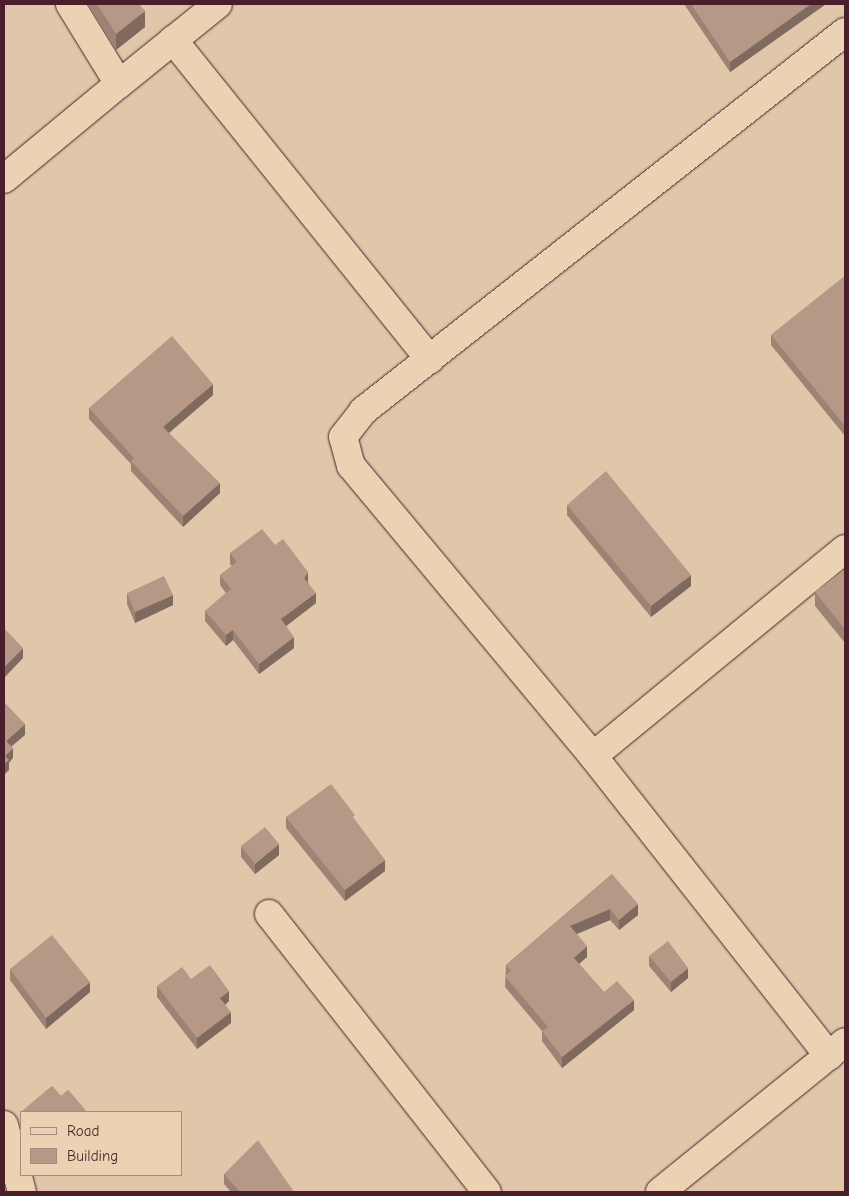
<!DOCTYPE html>
<html>
<head>
<meta charset="utf-8">
<style>
	body { margin:0 }
	#map { position:relative; width:849px; height:1196px; overflow:hidden; background:#e0c7aa; font-family:"Comic Neue",sans-serif }
	div>[style] { position:absolute }
	.roads { filter:drop-shadow(0 0 1px #4a1f2b) drop-shadow(0 0 1px #4a1f2b) }
	.minor>* { height:28px; margin:-14px; padding:0 14px; transform-origin:14px; border-radius:14px; background:#ead2b2 }
	.wall>* { inset:0; background:#9d8373 }
	.shaded-wall>* { inset:0; background:#7f6a5e }
	.building>* { inset:0; background:#b69886 }
	span { translate:-50% -50%; white-space:nowrap; text-align:center; line-height:1.15; -webkit-text-stroke:5px #ead2b2; paint-order:stroke }
	.frame { position:absolute; inset:0; border:5px solid #4a1f2b; pointer-events:none }
	.legend { position:absolute; left:20px; top:1111px; width:162px; height:65px; box-sizing:border-box; background:#ead2b2; border:1px solid #aa8a7c; margin:0; padding:6px 9px; list-style:none; font-size:15px; color:#4a1f2b }
	.legend li { display:flex; align-items:center; gap:10px; height:25px }
	.legend b { width:25px; border:1px solid #aa8a7c }
</style>
</head>
<body>
<div id="map">
	<div class="roads">
		<div class="minor">
			<div style="left:173px;top:40px;width:410px;rotate:51.2deg"></div>
			<div style="left:119px;top:84px;width:127px;rotate:-38.9deg"></div>
			<div style="left:4px;top:179px;width:149px;rotate:-39.6deg"></div>
			<div style="left:119px;top:84px;width:94px;rotate:-121.5deg"></div>
			<div style="left:593px;top:756px;width:326px;rotate:-39.4deg"></div>
			<div style="left:269px;top:914px;width:353px;rotate:51.9deg"></div>
			<div style="left:829px;top:1056px;width:382px;rotate:-128.2deg"></div>
			<div style="left:593px;top:756px;width:378px;rotate:-129.8deg"></div>
			<div style="left:351px;top:466px;width:30px;rotate:-105deg"></div>
			<div style="left:343px;top:437px;width:33px;rotate:-52deg"></div>
			<div style="left:363px;top:411px;width:613px;rotate:-38.18deg"></div>
			<div style="left:4px;top:1125px;width:69px;rotate:75deg"></div>
			<div style="left:660px;top:1192px;width:238px;rotate:-39deg"></div>
		</div>
	</div>
	<div class="wall">
		<div style="clip-path:polygon(87px 4px,139px 4px,145px 27px,116px 50px)"></div>
		<div style="clip-path:polygon(684px 4px,826px 4px,730px 72px)"></div>
		<div style="clip-path:polygon(845px 276px,845px 436px,771px 345px,771px 335px)"></div>
		<div style="clip-path:polygon(213px 395px,169px 433px,220px 493px,183px 527px,131px 471px,131px 464px,89px 419px,89px 408px)"></div>
		<div style="clip-path:polygon(567px 505px,691px 586px,651px 617px,567px 515px)"></div>
		<div style="clip-path:polygon(275px 545px,308px 582px,316px 603px,286px 626px,294px 648px,259px 674px,233px 640px,226px 646px,205px 621px,205px 611px,226px 593px,220px 585px,220px 575px,232px 566px,230px 564px,230px 553px)"></div>
		<div style="clip-path:polygon(845px 569px,845px 643px,815px 606px,815px 592px)"></div>
		<div style="clip-path:polygon(127px 593px,173px 605px,135px 623px,127px 604px)"></div>
		<div style="clip-path:polygon(286px 817px,355px 820px,385px 871px,345px 901px,286px 828px)"></div>
		<div style="clip-path:polygon(241px 846px,279px 855px,255px 874px,241px 857px)"></div>
		<div style="clip-path:polygon(612px 874px,638px 915px,619px 930px,610px 920px,576px 934px,587px 957px,579px 964px,604px 992px,634px 1010px,562px 1068px,542px 1041px,542px 1031px,505px 987px,506px 965px)"></div>
		<div style="clip-path:polygon(649px 956px,688px 978px,671px 992px,649px 966px)"></div>
		<div style="clip-path:polygon(10px 969px,90px 992px,46px 1029px,10px 980px)"></div>
		<div style="clip-path:polygon(191px 979px,229px 1001px,225px 1005px,231px 1023px,197px 1049px,157px 997px,157px 986px)"></div>
		<div style="clip-path:polygon(52px 1086px,61px 1096px,68px 1090px,87px 1112px,21px 1112px,21px 1125px,20px 1124px,20px 1113px)"></div>
		<div style="clip-path:polygon(224px 1174px,294px 1192px,231px 1192px,224px 1184px)"></div>
	</div>
	<div class="shaded-wall">
		<div style="clip-path:polygon(811px 4px,826px 4px,730px 72px,730px 62px)"></div>
		<div style="clip-path:polygon(145px 11px,145px 27px,116px 50px,116px 34px)"></div>
		<div style="clip-path:polygon(213px 384px,213px 395px,163px 438px,163px 427px)"></div>
		<div style="clip-path:polygon(220px 483px,220px 493px,183px 527px,183px 516px)"></div>
		<div style="clip-path:polygon(308px 572px,308px 583px,304px 578px)"></div>
		<div style="clip-path:polygon(691px 575px,691px 586px,651px 617px,651px 606px)"></div>
		<div style="clip-path:polygon(316px 593px,316px 603px,281px 630px,281px 619px)"></div>
		<div style="clip-path:polygon(173px 595px,173px 605px,135px 623px,135px 612px)"></div>
		<div style="clip-path:polygon(233px 630px,233px 640px,226px 646px,226px 635px)"></div>
		<div style="clip-path:polygon(294px 637px,294px 648px,259px 674px,259px 664px)"></div>
		<div style="clip-path:polygon(23px 648px,23px 658px,4px 678px,4px 667px)"></div>
		<div style="clip-path:polygon(25px 724px,25px 735px,6px 751px,6px 741px)"></div>
		<div style="clip-path:polygon(13px 748px,13px 758px,9px 763px,9px 770px,4px 775px,4px 764px,5px 756px)"></div>
		<div style="clip-path:polygon(279px 844px,279px 855px,255px 874px,255px 864px)"></div>
		<div style="clip-path:polygon(385px 860px,385px 871px,345px 901px,345px 890px)"></div>
		<div style="clip-path:polygon(638px 904px,638px 915px,619px 930px,619px 920px)"></div>
		<div style="clip-path:polygon(610px 909px,610px 920px,570px 937px,570px 926px)"></div>
		<div style="clip-path:polygon(587px 946px,587px 957px,574px 968px,574px 958px)"></div>
		<div style="clip-path:polygon(688px 968px,688px 978px,671px 992px,671px 982px)"></div>
		<div style="clip-path:polygon(90px 982px,90px 992px,46px 1029px,46px 1018px)"></div>
		<div style="clip-path:polygon(229px 991px,229px 1001px,220px 1009px,220px 998px)"></div>
		<div style="clip-path:polygon(634px 1000px,634px 1010px,562px 1068px,562px 1057px)"></div>
		<div style="clip-path:polygon(231px 1012px,231px 1023px,197px 1049px,197px 1038px)"></div>
	</div>
	<div class="building">
		<div style="clip-path:polygon(97px 4px,139px 4px,145px 11px,116px 34px)"></div>
		<div style="clip-path:polygon(691px 4px,811px 4px,730px 62px)"></div>
		<div style="clip-path:polygon(845px 276px,845px 426px,771px 335px)"></div>
		<div style="clip-path:polygon(172px 336px,213px 384px,163px 427px,220px 483px,183px 516px,131px 461px,134px 458px,89px 408px)"></div>
		<div style="clip-path:polygon(606px 471px,691px 575px,651px 606px,567px 505px)"></div>
		<div style="clip-path:polygon(262px 529px,275px 545px,283px 539px,308px 572px,304px 578px,316px 593px,281px 619px,294px 637px,259px 664px,233px 630px,226px 635px,205px 611px,231px 589px,220px 575px,237px 562px,230px 553px)"></div>
		<div style="clip-path:polygon(845px 569px,845px 629px,815px 592px)"></div>
		<div style="clip-path:polygon(164px 576px,173px 595px,135px 612px,127px 593px)"></div>
		<div style="clip-path:polygon(4px 628px,23px 648px,4px 667px)"></div>
		<div style="clip-path:polygon(4px 702px,25px 724px,6px 741px,13px 748px,5px 756px,9px 760px,4px 764px)"></div>
		<div style="clip-path:polygon(331px 784px,355px 815px,353px 817px,385px 860px,345px 890px,286px 817px)"></div>
		<div style="clip-path:polygon(265px 827px,279px 844px,255px 864px,241px 846px)"></div>
		<div style="clip-path:polygon(612px 874px,638px 904px,619px 920px,610px 909px,570px 926px,587px 946px,574px 958px,604px 992px,617px 981px,634px 1000px,562px 1057px,542px 1031px,548px 1027px,505px 976px,511px 971px,506px 965px)"></div>
		<div style="clip-path:polygon(52px 935px,90px 982px,46px 1018px,10px 969px)"></div>
		<div style="clip-path:polygon(668px 941px,688px 968px,671px 982px,649px 956px)"></div>
		<div style="clip-path:polygon(210px 965px,229px 991px,220px 998px,231px 1012px,197px 1038px,157px 986px,182px 967px,191px 979px)"></div>
		<div style="clip-path:polygon(52px 1086px,61px 1096px,68px 1090px,87px 1112px,21px 1112px,21px 1115px,20px 1113px)"></div>
		<div style="clip-path:polygon(258px 1140px,294px 1192px,240px 1192px,224px 1174px)"></div>
	</div>
	<div class="frame"></div>
	<ul class="legend">
	<li><b style="height:6px;background:#ead2b2"></b>Road</li>
	<li><b style="height:14px;background:#b69886"></b>Building</li>
	</ul>
</div>
</body>
</html>
